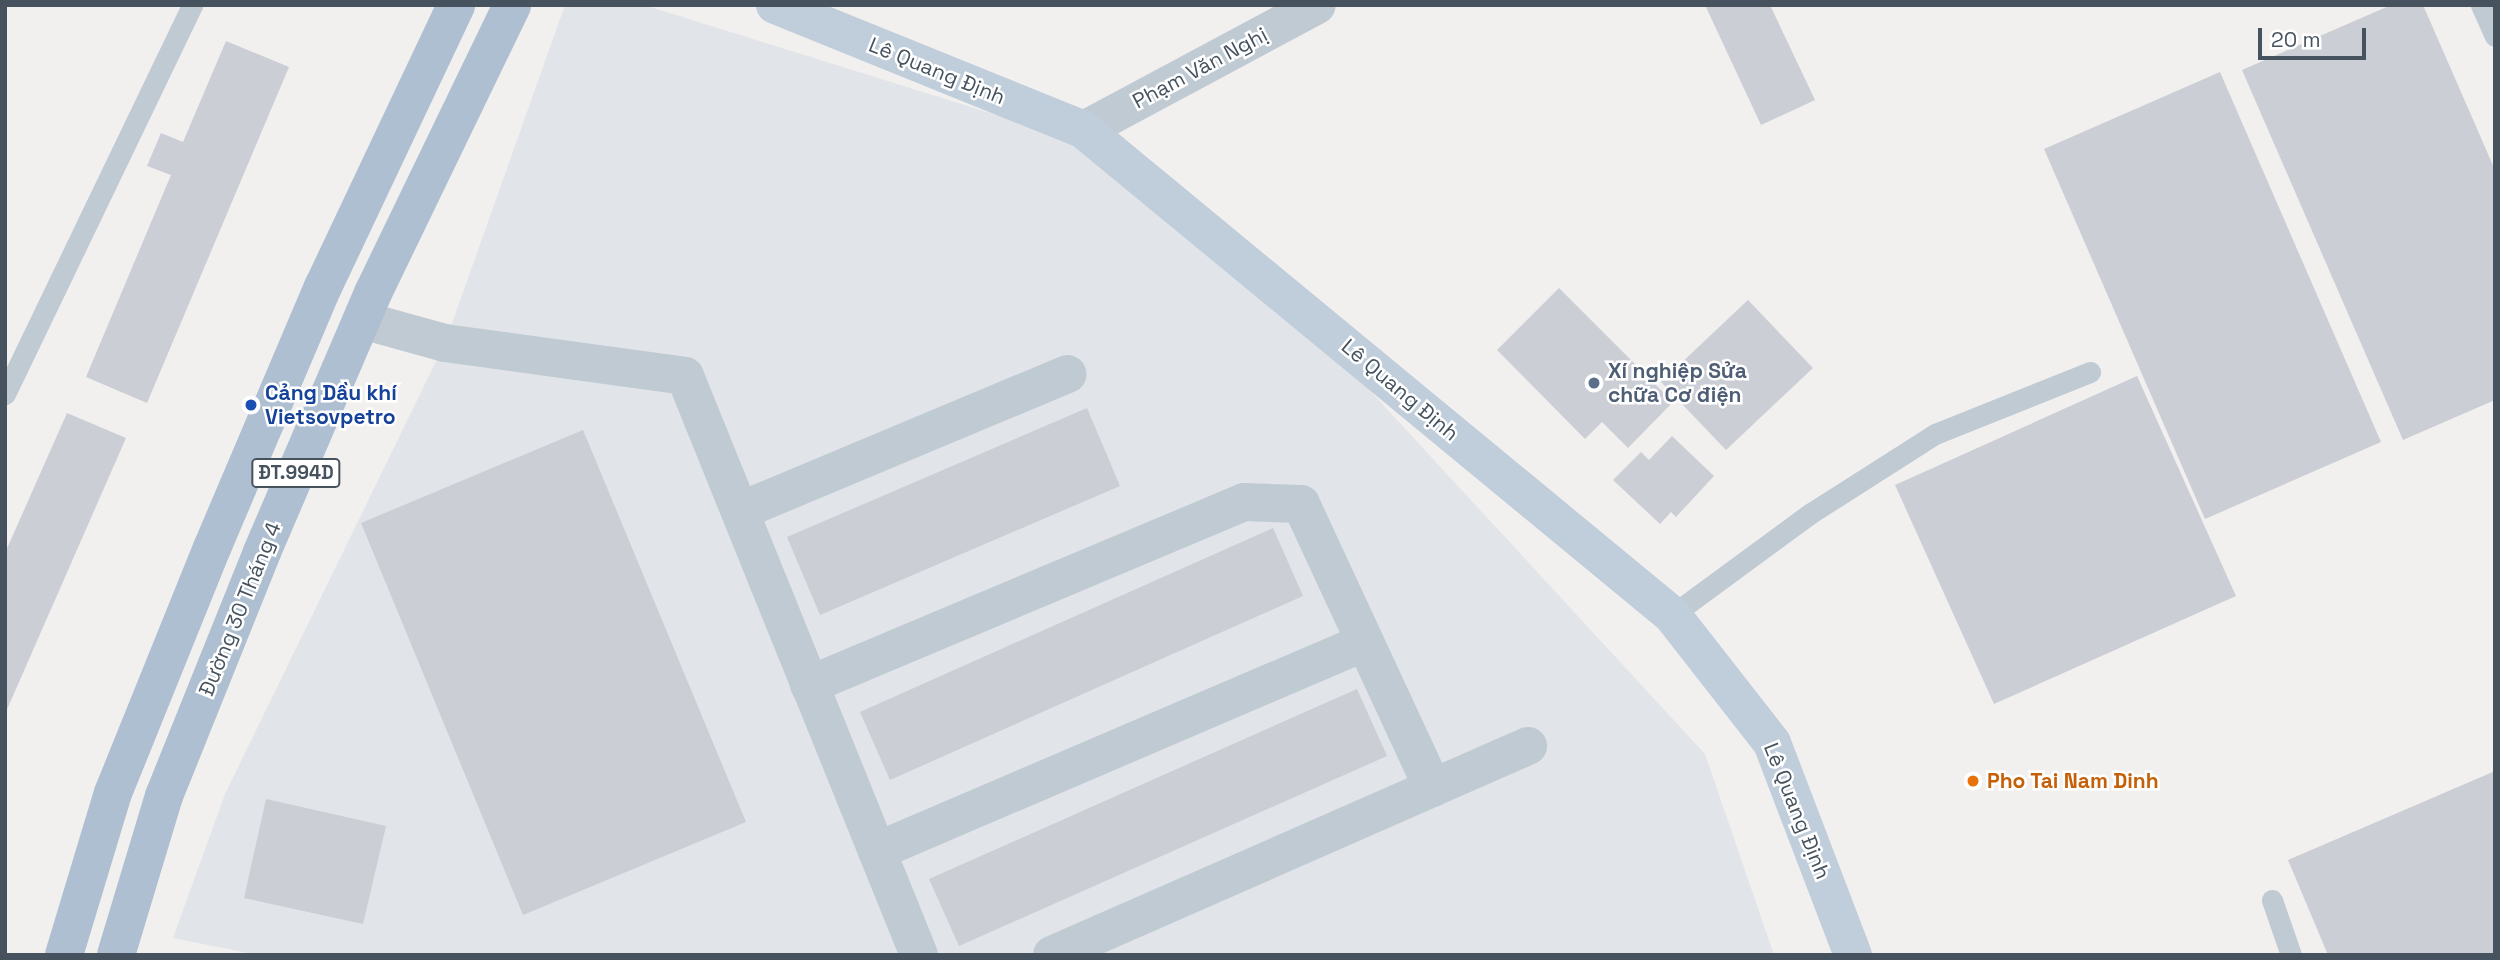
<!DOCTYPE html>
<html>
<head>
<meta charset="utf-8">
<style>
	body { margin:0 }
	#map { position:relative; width:2500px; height:960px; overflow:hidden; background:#f2efef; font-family:"Space Grotesk",sans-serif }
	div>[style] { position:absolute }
	.airport>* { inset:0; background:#e1e4e8 }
	.building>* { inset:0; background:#cbced5 }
	.service>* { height:21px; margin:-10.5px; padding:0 10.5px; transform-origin:10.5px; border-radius:10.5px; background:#bfcad3 }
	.minor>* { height:38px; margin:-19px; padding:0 19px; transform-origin:19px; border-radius:19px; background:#bfcad3 }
	.secondary>* { height:38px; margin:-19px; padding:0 19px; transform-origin:19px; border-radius:19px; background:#c0cdda }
	.primary>* { height:38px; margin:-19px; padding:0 19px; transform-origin:19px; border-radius:19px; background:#adbfd1 }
	.dots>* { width:19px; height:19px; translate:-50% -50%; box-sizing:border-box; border:4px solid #fff; border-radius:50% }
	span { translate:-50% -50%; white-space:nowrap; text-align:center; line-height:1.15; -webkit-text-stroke:5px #fff; paint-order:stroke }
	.shield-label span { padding:2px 5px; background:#fff; border:2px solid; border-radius:5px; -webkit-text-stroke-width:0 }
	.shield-label { font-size:19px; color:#46535f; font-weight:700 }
	.street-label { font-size:21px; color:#46535f }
	.service-label { font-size:21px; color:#4e5e75; font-weight:700 }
	.left { translate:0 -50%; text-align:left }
	.transit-label { font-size:21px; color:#164399; font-weight:700 }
	.food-label { font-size:21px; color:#c56008; font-weight:700 }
	.frame { position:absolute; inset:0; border:7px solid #46535f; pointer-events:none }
	.scale { position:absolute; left:2258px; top:28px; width:108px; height:32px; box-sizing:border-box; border:4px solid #46535f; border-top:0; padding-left:9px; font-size:21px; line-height:24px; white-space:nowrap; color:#46535f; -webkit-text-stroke:5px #fff; paint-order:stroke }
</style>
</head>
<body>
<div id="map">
	<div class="airport">
		<div style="clip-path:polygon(565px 5px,644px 5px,1073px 139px,1197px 203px,1705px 754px,1774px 955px,258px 955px,173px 938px,225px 794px,445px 343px)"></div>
	</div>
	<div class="building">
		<div style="clip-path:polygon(1705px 5px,1770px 5px,1815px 100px,1761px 125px)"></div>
		<div style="clip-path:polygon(2391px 5px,2423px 5px,2495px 170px,2495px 400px,2403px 440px,2242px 70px)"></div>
		<div style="clip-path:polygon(226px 41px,289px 67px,147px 403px,86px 377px,171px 175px,147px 166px,161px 133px,183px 142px)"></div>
		<div style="clip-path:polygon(2220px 72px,2381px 442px,2205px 519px,2044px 149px)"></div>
		<div style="clip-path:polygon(1559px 288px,1673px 402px,1628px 448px,1602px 422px,1585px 439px,1497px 350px)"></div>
		<div style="clip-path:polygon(1748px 300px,1813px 368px,1726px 450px,1661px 382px)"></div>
		<div style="clip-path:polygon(2137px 376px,2236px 596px,1994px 704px,1895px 485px)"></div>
		<div style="clip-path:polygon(1087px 408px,1120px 486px,820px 615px,787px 537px)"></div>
		<div style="clip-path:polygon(67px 413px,126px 438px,5px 714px,5px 553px)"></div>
		<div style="clip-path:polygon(583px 430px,746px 822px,523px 915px,361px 523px)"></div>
		<div style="clip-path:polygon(1672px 436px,1714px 476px,1676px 517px,1671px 512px,1660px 524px,1613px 480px,1641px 452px,1649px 460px)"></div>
		<div style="clip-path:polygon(1273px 528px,1303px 596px,890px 780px,860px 712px)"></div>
		<div style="clip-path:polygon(1357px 689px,1387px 756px,959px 946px,929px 879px)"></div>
		<div style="clip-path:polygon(2495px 771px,2495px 955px,2328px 955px,2288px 860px)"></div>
		<div style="clip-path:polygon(266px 799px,386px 826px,363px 924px,244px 898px)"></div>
	</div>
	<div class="service">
		<div style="left:2481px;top:5px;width:34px;rotate:66deg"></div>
		<div style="left:5px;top:394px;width:432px;rotate:-64.3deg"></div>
		<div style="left:1672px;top:615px;width:172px;rotate:-36.3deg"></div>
		<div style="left:1811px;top:513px;width:147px;rotate:-32.5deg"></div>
		<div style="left:1935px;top:434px;width:167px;rotate:-21.8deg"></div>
		<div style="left:2272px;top:900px;width:58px;rotate:70.9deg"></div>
	</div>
	<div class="minor">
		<div style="left:1084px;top:130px;width:264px;rotate:-28.2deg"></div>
		<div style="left:362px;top:320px;width:86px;rotate:15.5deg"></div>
		<div style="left:445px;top:343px;width:242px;rotate:7.8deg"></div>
		<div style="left:685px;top:376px;width:624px;rotate:67.99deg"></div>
		<div style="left:740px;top:511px;width:355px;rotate:-22.7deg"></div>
		<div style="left:809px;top:685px;width:472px;rotate:-22.8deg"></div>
		<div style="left:1244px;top:502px;width:57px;rotate:2deg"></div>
		<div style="left:1301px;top:504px;width:313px;rotate:65.1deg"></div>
		<div style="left:877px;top:851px;width:529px;rotate:-23.17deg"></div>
		<div style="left:1052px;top:955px;width:520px;rotate:-23.71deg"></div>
	</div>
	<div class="secondary">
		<div style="left:775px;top:5px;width:333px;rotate:22deg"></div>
		<div style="left:1084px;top:130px;width:762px;rotate:39.52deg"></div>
		<div style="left:1672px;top:615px;width:162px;rotate:52deg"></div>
		<div style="left:1772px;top:743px;width:227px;rotate:69.1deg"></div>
	</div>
	<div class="primary">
		<div style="left:64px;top:955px;width:169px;rotate:-73.2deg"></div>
		<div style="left:113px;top:793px;width:264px;rotate:-68deg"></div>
		<div style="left:212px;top:548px;width:284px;rotate:-67deg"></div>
		<div style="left:323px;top:287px;width:312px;rotate:-64.7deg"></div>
		<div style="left:116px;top:955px;width:166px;rotate:-73.2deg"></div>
		<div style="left:164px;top:796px;width:263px;rotate:-68.1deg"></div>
		<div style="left:262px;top:552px;width:282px;rotate:-66.8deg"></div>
		<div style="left:373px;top:293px;width:320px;rotate:-64.2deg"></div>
	</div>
	<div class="dots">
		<div style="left:1594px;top:383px;background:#5c6f8a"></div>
		<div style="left:251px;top:405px;background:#1a4fb4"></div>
		<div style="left:1973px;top:781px;background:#e8710a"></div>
	</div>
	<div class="shield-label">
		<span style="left:296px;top:473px">ĐT.994D</span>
	</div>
	<div class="street-label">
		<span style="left:1200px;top:68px;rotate:-28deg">Phạm Văn Nghị</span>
		<span style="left:937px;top:71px;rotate:22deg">Lê Quang Định</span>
		<span style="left:1400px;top:390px;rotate:40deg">Lê Quang Định</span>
		<span style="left:240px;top:609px;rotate:-68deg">Đường 30 Tháng 4</span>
		<span style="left:1797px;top:811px;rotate:68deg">Lê Quang Định</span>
	</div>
	<div class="service-label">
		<span class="left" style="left:1608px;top:383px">Xí nghiệp Sửa<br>chữa Cơ điện</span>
	</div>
	<div class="transit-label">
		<span class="left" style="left:265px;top:405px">Cảng Dầu khí<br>Vietsovpetro</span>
	</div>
	<div class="food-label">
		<span class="left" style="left:1987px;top:781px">Pho Tai Nam Dinh</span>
	</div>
	<div class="frame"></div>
	<div class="scale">20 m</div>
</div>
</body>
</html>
